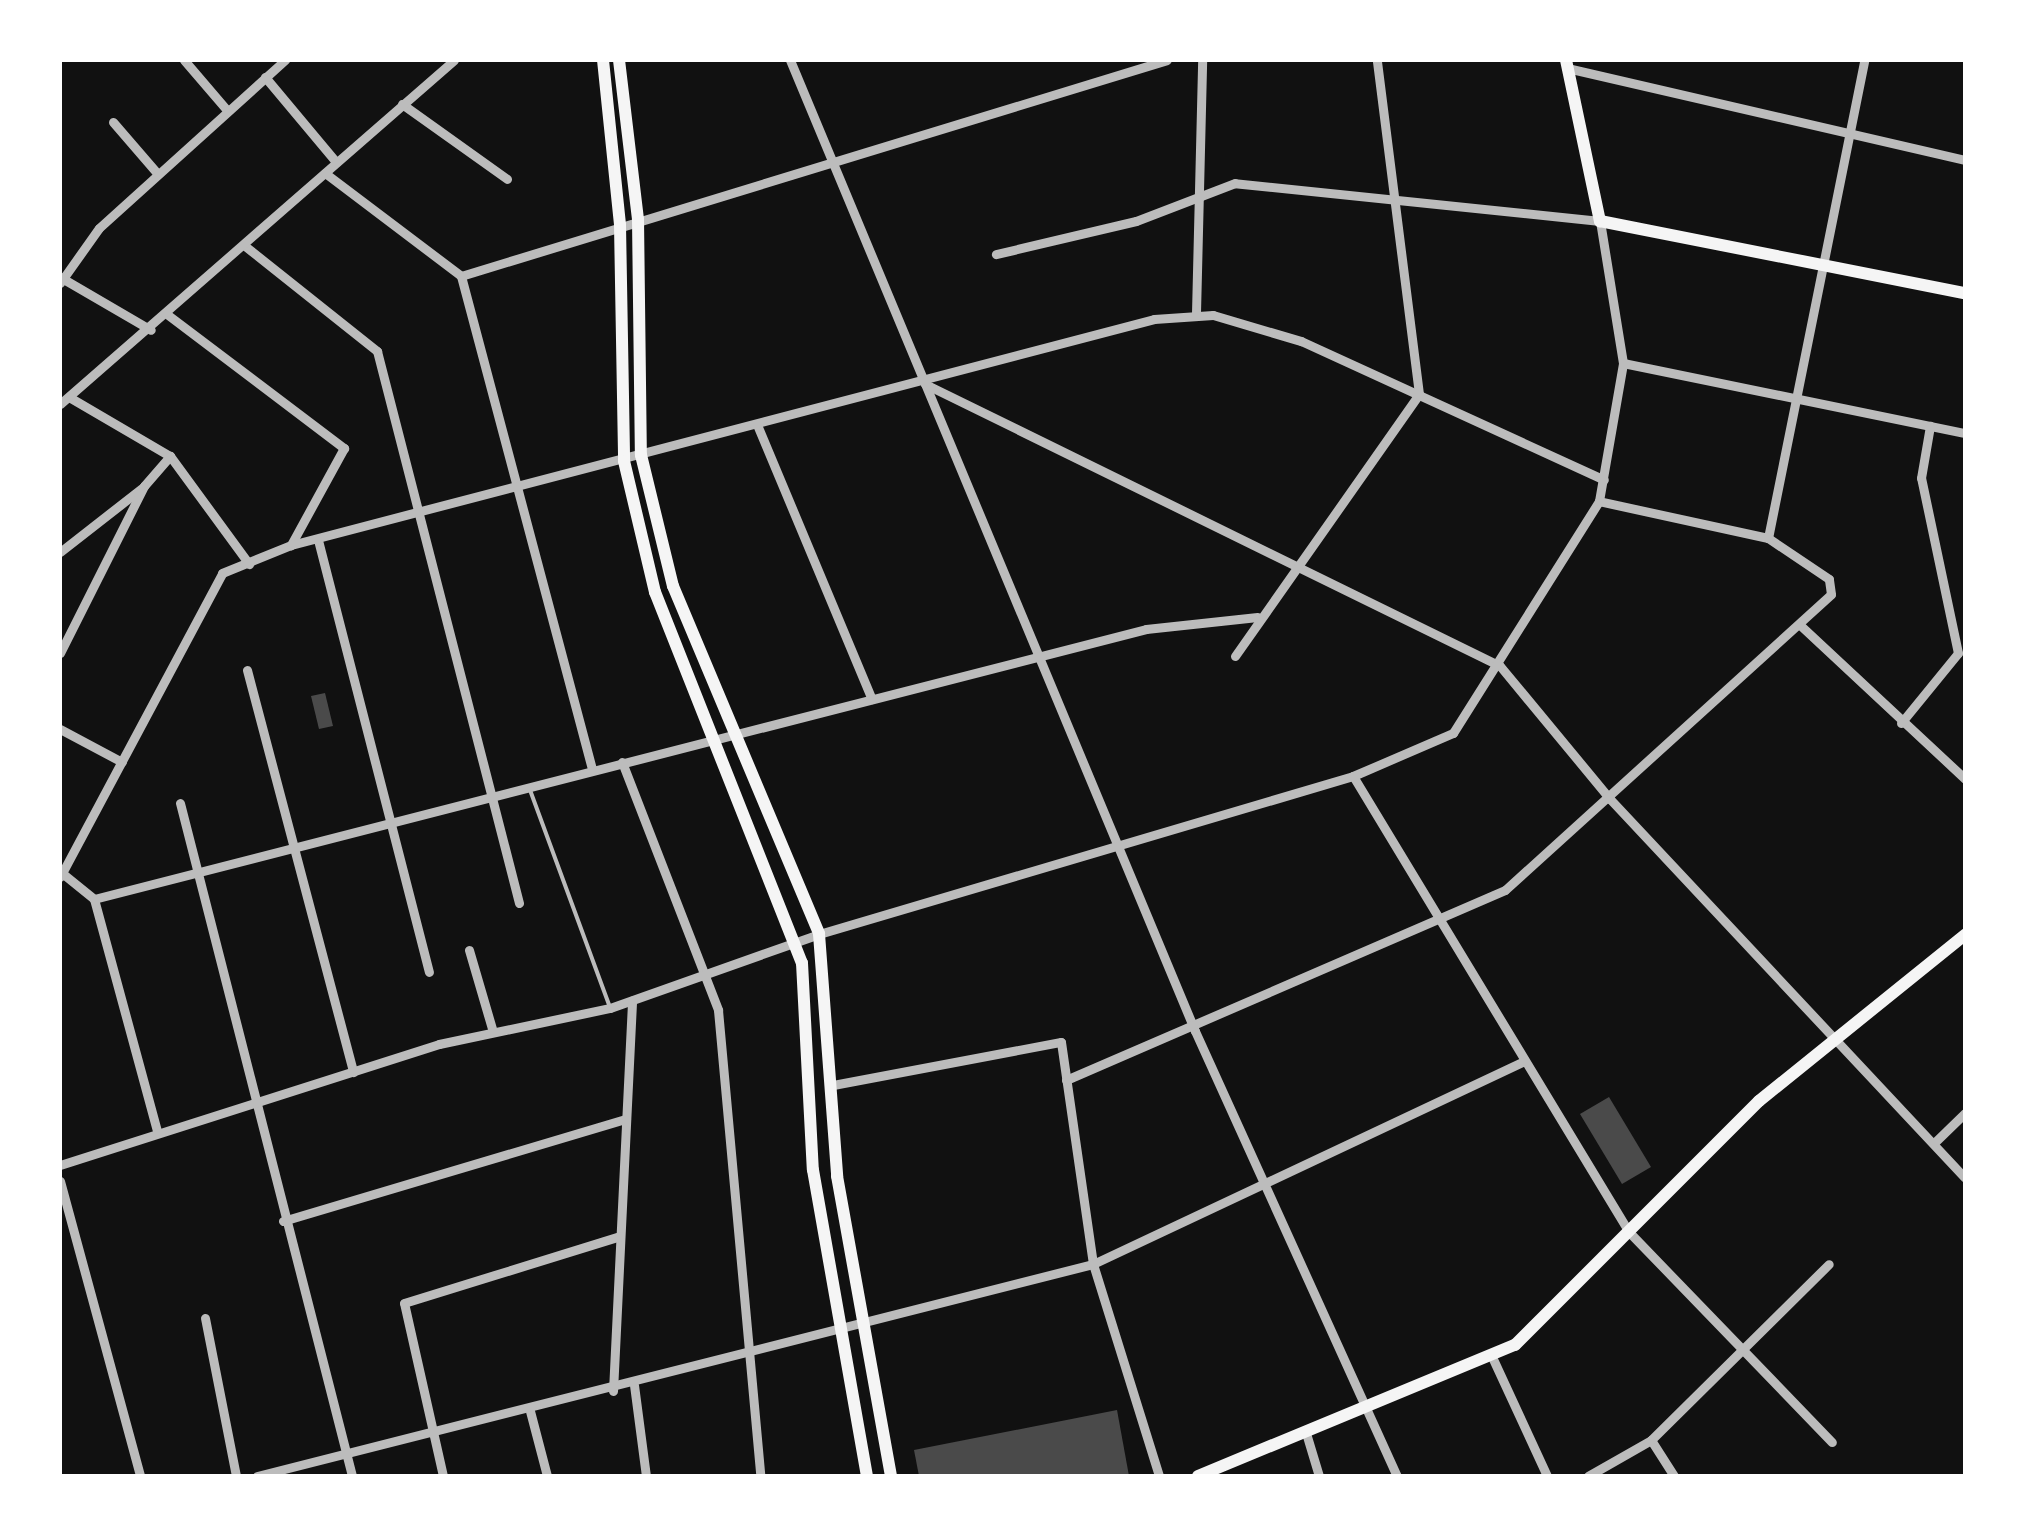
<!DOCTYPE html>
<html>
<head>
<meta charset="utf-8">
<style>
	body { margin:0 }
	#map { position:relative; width:2025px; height:1536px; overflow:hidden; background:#111; font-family:Cabin,sans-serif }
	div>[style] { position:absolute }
	.building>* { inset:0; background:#4a4a4a }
	.service>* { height:4px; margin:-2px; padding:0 2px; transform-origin:2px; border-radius:2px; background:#bcbcbc }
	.minor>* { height:9px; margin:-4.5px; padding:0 4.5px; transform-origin:4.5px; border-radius:4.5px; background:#bcbcbc }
	.secondary>* { height:12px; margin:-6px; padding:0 6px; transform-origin:6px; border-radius:6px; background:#f5f5f5 }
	span { translate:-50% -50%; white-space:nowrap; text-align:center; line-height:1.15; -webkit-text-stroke:8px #fff; paint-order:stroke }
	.frame { position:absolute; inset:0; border:62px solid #fff; pointer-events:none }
</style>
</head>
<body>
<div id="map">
	<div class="building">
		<div style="clip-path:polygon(325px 693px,333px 726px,319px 729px,311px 696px)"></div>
		<div style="clip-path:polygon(1609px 1097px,1651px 1167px,1622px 1184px,1580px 1114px)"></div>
		<div style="clip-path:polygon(1117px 1410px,1129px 1476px,919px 1476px,914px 1450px)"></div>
	</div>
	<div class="service">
		<div style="left:530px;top:790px;width:231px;rotate:69.8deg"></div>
	</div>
	<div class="minor">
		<div style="left:184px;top:60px;width:65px;rotate:49.4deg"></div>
		<div style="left:790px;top:60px;width:1052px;rotate:67.36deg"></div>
		<div style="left:1195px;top:1031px;width:489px;rotate:65.6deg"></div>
		<div style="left:1567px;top:68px;width:408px;rotate:13deg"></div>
		<div style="left:265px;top:77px;width:111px;rotate:50.1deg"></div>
		<div style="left:402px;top:104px;width:129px;rotate:35.5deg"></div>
		<div style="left:113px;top:122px;width:67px;rotate:49.2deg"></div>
		<div style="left:325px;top:173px;width:171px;rotate:37.1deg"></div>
		<div style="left:461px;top:276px;width:510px;rotate:75.12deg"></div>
		<div style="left:245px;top:246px;width:169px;rotate:38.5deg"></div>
		<div style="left:377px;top:351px;width:570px;rotate:75.57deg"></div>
		<div style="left:461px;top:276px;width:738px;rotate:-17.01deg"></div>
		<div style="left:60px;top:277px;width:105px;rotate:30.2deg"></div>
		<div style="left:60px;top:283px;width:67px;rotate:-54.7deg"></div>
		<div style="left:99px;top:228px;width:251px;rotate:-42.1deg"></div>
		<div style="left:1196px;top:313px;width:253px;rotate:-88.6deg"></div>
		<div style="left:168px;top:315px;width:221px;rotate:37.1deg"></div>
		<div style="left:344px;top:448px;width:111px;rotate:118.7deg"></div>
		<div style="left:1623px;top:363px;width:349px;rotate:11.6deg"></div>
		<div style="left:925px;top:384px;width:640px;rotate:26.12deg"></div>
		<div style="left:1500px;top:666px;width:173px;rotate:50.4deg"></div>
		<div style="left:1610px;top:799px;width:519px;rotate:46.87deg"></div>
		<div style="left:69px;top:397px;width:117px;rotate:30.3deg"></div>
		<div style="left:170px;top:456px;width:134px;rotate:53.8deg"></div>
		<div style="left:60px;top:404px;width:523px;rotate:-41.12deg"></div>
		<div style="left:758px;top:427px;width:295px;rotate:67.3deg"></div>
		<div style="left:1768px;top:538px;width:488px;rotate:-78.6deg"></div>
		<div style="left:318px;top:540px;width:446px;rotate:75.6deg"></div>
		<div style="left:60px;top:552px;width:104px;rotate:-38deg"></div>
		<div style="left:1800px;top:625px;width:226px;rotate:43deg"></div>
		<div style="left:60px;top:653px;width:187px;rotate:-63.3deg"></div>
		<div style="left:144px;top:486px;width:40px;rotate:-49deg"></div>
		<div style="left:1235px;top:656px;width:320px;rotate:-54.9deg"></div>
		<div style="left:1419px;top:394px;width:337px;rotate:-97.2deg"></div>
		<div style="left:247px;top:670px;width:416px;rotate:75.2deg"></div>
		<div style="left:1901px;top:723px;width:90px;rotate:-50.8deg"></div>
		<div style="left:1958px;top:653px;width:179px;rotate:-101.9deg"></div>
		<div style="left:1921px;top:478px;width:53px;rotate:-80.2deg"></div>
		<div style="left:60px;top:729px;width:70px;rotate:28deg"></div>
		<div style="left:622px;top:762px;width:266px;rotate:68.8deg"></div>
		<div style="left:718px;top:1010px;width:468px;rotate:84.8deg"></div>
		<div style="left:1353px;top:776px;width:533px;rotate:58.82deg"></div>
		<div style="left:1629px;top:1232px;width:292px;rotate:46deg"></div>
		<div style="left:180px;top:803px;width:695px;rotate:75.66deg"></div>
		<div style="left:62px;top:873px;width:41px;rotate:39.1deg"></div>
		<div style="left:94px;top:899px;width:240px;rotate:74.8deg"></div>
		<div style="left:60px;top:877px;width:344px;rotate:-61.9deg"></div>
		<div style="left:222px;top:573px;width:74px;rotate:-22.1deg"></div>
		<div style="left:291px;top:545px;width:892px;rotate:-14.67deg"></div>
		<div style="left:1154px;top:319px;width:59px;rotate:-3.9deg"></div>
		<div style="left:1213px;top:315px;width:92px;rotate:16.5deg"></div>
		<div style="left:1301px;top:341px;width:333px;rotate:24.6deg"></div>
		<div style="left:94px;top:899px;width:1086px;rotate:-14.39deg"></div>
		<div style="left:1146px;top:629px;width:112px;rotate:-6.2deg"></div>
		<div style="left:469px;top:950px;width:85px;rotate:73.7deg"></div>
		<div style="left:1066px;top:1080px;width:478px;rotate:-23.4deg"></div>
		<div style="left:1505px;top:890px;width:440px;rotate:-42.2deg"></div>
		<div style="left:1831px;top:594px;width:15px;rotate:-98deg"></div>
		<div style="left:1829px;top:579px;width:73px;rotate:-146.1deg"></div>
		<div style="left:1768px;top:538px;width:173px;rotate:-167.7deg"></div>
		<div style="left:833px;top:1085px;width:232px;rotate:-10.7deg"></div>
		<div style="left:1061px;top:1042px;width:224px;rotate:81.8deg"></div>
		<div style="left:1093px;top:1264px;width:222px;rotate:72.7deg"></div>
		<div style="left:1934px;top:1143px;width:43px;rotate:-44.1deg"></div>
		<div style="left:60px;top:1165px;width:398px;rotate:-17.7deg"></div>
		<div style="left:439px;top:1044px;width:175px;rotate:-11.9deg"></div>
		<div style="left:610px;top:1008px;width:222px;rotate:-19.5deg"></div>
		<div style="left:819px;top:934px;width:557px;rotate:-16.48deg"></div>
		<div style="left:1353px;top:776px;width:109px;rotate:-23.3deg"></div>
		<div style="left:1453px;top:733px;width:274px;rotate:-57.8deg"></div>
		<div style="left:1599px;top:501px;width:140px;rotate:-80.1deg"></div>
		<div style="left:1623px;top:363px;width:144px;rotate:-99.2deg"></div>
		<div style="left:1600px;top:221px;width:367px;rotate:-174.1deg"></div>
		<div style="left:1235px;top:183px;width:106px;rotate:159deg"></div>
		<div style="left:1136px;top:221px;width:144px;rotate:166.7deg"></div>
		<div style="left:60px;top:1181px;width:306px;rotate:74.8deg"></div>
		<div style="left:283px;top:1221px;width:358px;rotate:-16.6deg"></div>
		<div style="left:205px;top:1318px;width:161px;rotate:78.9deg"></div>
		<div style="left:1493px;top:1359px;width:129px;rotate:65.2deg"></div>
		<div style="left:634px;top:1385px;width:92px;rotate:82.5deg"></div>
		<div style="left:613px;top:1391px;width:391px;rotate:-87.2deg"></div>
		<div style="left:530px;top:1411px;width:67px;rotate:75.3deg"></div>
		<div style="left:1306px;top:1433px;width:45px;rotate:73.2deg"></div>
		<div style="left:1651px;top:1440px;width:43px;rotate:57.4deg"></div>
		<div style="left:257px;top:1476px;width:862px;rotate:-14.23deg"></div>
		<div style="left:1093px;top:1264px;width:474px;rotate:-25.2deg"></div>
		<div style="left:443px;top:1476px;width:177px;rotate:-102.7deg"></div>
		<div style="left:404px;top:1303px;width:226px;rotate:-17.2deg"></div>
		<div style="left:1588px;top:1476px;width:73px;rotate:-29.7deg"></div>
		<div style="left:1651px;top:1440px;width:250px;rotate:-44.7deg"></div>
	</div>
	<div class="secondary">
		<div style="left:603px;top:60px;width:166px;rotate:84.1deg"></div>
		<div style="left:620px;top:225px;width:236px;rotate:89deg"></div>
		<div style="left:624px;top:461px;width:135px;rotate:76.7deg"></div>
		<div style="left:655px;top:592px;width:399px;rotate:68.4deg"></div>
		<div style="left:802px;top:963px;width:207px;rotate:87deg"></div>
		<div style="left:813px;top:1170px;width:311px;rotate:80deg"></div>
		<div style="left:619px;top:60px;width:160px;rotate:83.2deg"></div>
		<div style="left:638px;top:219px;width:236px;rotate:89.3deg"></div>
		<div style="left:641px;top:455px;width:135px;rotate:76.3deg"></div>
		<div style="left:673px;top:586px;width:377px;rotate:67.2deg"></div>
		<div style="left:819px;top:934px;width:243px;rotate:85.7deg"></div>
		<div style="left:837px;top:1176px;width:305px;rotate:79.8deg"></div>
		<div style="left:1566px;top:60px;width:165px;rotate:78.1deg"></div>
		<div style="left:1600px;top:221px;width:372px;rotate:11.2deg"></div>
		<div style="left:1198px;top:1476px;width:343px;rotate:-22.5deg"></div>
		<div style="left:1515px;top:1345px;width:345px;rotate:-45deg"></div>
		<div style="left:1759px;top:1101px;width:265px;rotate:-38.9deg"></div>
	</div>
	<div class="frame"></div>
</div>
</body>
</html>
